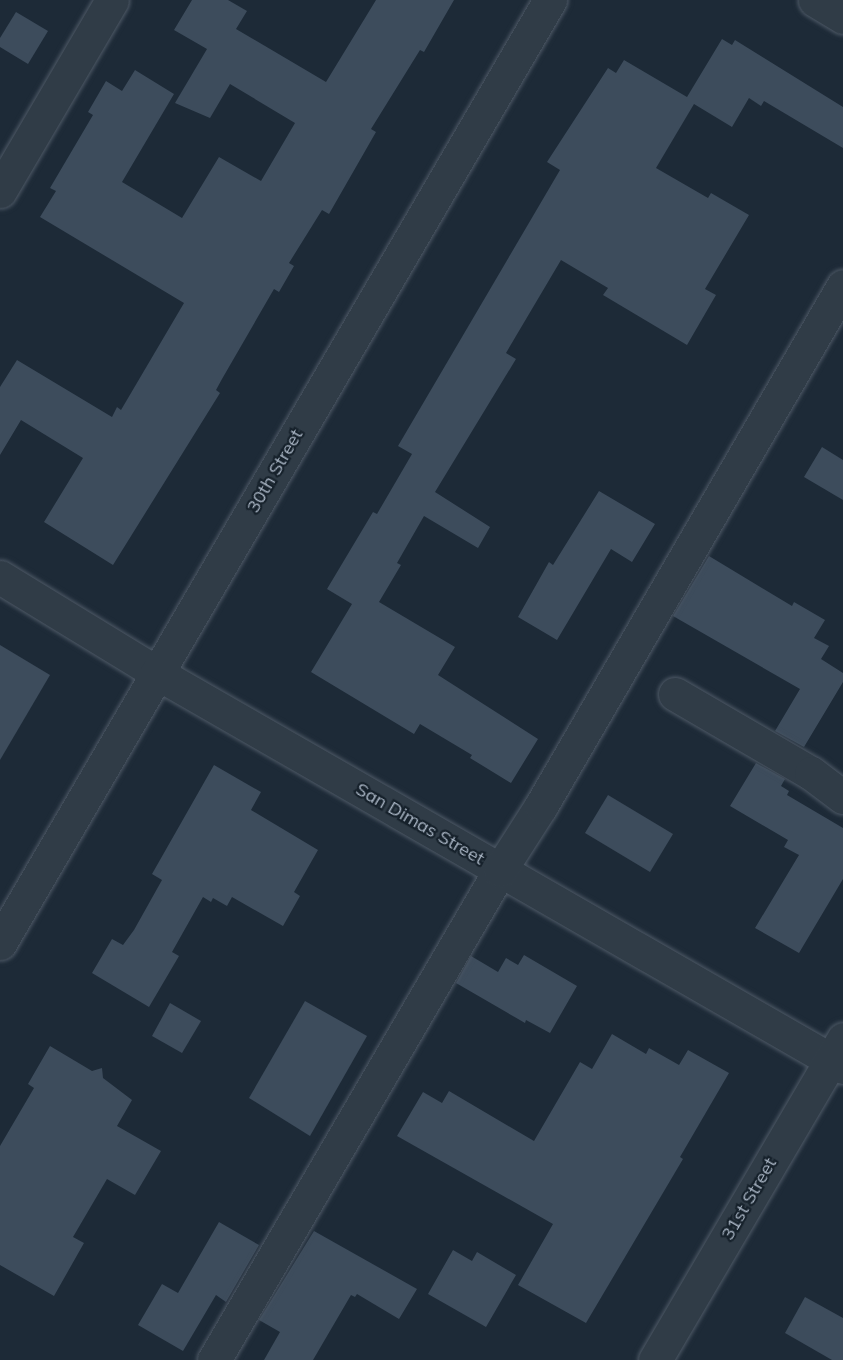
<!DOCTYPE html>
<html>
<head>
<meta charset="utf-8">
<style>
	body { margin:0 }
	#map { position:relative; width:843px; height:1360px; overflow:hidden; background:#1d2a37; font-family:Mulish,sans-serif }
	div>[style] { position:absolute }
	.building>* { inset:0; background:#3d4c5c }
	.roads { filter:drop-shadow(0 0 2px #4e5966) drop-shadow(0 0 2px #4e5966) }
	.minor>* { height:33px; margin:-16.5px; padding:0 16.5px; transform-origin:16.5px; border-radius:16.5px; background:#303c47 }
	span { translate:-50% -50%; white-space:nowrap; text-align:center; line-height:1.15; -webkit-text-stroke:4.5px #16212b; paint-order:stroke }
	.street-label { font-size:18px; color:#aab6c5 }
</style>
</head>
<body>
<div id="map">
	<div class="building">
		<div style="clip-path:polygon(192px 0,228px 0,247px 11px,236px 29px,326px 82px,376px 0,454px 0,424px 52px,420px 50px,371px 129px,376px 132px,329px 214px,322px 210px,289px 263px,294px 266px,279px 292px,274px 289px,222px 379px,216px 390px,220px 393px,113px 565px,44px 522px,83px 458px,21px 420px,0 455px,0 387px,17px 360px,112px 417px,117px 407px,121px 410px,184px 303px,40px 217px,56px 191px,50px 188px,93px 115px,88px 112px,106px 81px,122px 91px,135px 70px,174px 94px,122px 182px,182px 218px,219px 157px,261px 181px,295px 123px,230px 84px,210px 118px,175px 103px,207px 49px,174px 30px)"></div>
		<div style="clip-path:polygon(16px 12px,48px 31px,28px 64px,0 47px,0 38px)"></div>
		<div style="clip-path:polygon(722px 39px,732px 45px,735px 40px,843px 107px,843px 148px,764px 101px,761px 106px,749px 98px,732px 127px,694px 104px,656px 168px,708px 198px,711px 193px,749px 215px,705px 289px,716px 295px,687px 345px,603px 295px,608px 288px,561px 260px,506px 353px,516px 359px,435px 492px,490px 527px,478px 548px,424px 516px,397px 563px,401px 565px,379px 602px,455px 647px,438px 675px,538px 739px,511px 783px,470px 758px,472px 755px,420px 724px,414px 734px,311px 672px,352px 604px,327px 589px,373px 512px,377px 514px,412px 454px,398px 446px,560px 170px,547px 162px,608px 68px,616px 73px,624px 60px,687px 97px)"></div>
		<div style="clip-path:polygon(822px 447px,843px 460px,843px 500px,804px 477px)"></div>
		<div style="clip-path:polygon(599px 491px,655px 524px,632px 562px,611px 549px,557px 640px,518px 617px,549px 562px,553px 565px)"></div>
		<div style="clip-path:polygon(709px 556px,792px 606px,794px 602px,825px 620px,814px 638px,829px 646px,821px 659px,843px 673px,843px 682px,804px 747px,775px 731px,800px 689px,673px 616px)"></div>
		<div style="clip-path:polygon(0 645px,50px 675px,0 760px)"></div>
		<div style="clip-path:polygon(756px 763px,785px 779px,781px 786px,789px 791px,787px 795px,843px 828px,843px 879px,799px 953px,755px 928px,799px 855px,784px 847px,788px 840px,730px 806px)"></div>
		<div style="clip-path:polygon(214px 765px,261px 792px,251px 810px,318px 850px,294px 892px,300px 896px,283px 926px,232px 897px,227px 906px,213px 898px,211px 902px,203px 897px,172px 952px,179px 956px,149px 1007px,92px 973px,112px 939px,123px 945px,134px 930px,162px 880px,152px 874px)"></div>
		<div style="clip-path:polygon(608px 795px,673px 834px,650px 872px,585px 833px)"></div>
		<div style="clip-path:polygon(524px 955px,577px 986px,550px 1033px,526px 1020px,525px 1023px,456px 983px,471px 956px,498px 972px,506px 958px,518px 965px)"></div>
		<div style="clip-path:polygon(305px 1001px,367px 1036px,310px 1136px,249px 1098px)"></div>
		<div style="clip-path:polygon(170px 1003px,201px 1021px,182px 1053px,152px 1036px)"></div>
		<div style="clip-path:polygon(612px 1034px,646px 1054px,649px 1048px,679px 1065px,688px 1050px,729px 1073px,680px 1157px,683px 1159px,586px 1323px,518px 1285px,553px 1224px,397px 1136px,423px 1092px,442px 1103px,449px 1091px,534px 1141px,580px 1062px,592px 1069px)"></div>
		<div style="clip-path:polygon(50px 1046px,92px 1071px,102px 1068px,103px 1078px,132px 1100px,117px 1126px,161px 1151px,135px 1195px,107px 1179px,73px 1237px,84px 1243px,54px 1296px,0 1265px,0 1146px,34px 1088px,28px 1084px)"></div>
		<div style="clip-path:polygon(219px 1222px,259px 1245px,226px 1302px,216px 1295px,183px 1351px,138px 1325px,162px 1284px,178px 1293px)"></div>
		<div style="clip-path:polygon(314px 1231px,417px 1289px,399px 1319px,357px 1294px,355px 1297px,351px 1295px,313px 1360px,264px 1360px,280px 1332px,259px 1320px)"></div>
		<div style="clip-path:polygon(453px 1250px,472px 1261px,477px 1252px,516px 1275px,486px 1327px,428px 1294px)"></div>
		<div style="clip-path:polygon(805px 1297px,843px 1318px,843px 1360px,832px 1360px,785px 1333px)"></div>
	</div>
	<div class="roads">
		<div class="minor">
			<div style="left:815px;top:0;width:33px;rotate:31deg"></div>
			<div style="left:0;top:191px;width:221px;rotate:-59.6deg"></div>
			<div style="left:0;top:577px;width:184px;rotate:31.4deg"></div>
			<div style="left:157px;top:673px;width:791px;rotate:29.87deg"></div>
			<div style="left:675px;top:694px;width:157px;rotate:30.2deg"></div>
			<div style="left:811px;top:773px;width:40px;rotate:37deg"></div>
			<div style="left:0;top:943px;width:1092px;rotate:-59.75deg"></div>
			<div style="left:214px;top:1360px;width:567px;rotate:-59.73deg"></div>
			<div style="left:500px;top:870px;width:76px;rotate:-57.4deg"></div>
			<div style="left:541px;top:806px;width:601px;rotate:-59.85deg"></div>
			<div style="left:655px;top:1360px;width:372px;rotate:-59.6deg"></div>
		</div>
	</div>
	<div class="street-label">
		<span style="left:275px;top:471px;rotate:-60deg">30th Street</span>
		<span style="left:420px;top:824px;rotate:30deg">San Dimas Street</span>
		<span style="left:749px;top:1199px;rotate:-60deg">31st Street</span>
	</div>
</div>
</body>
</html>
